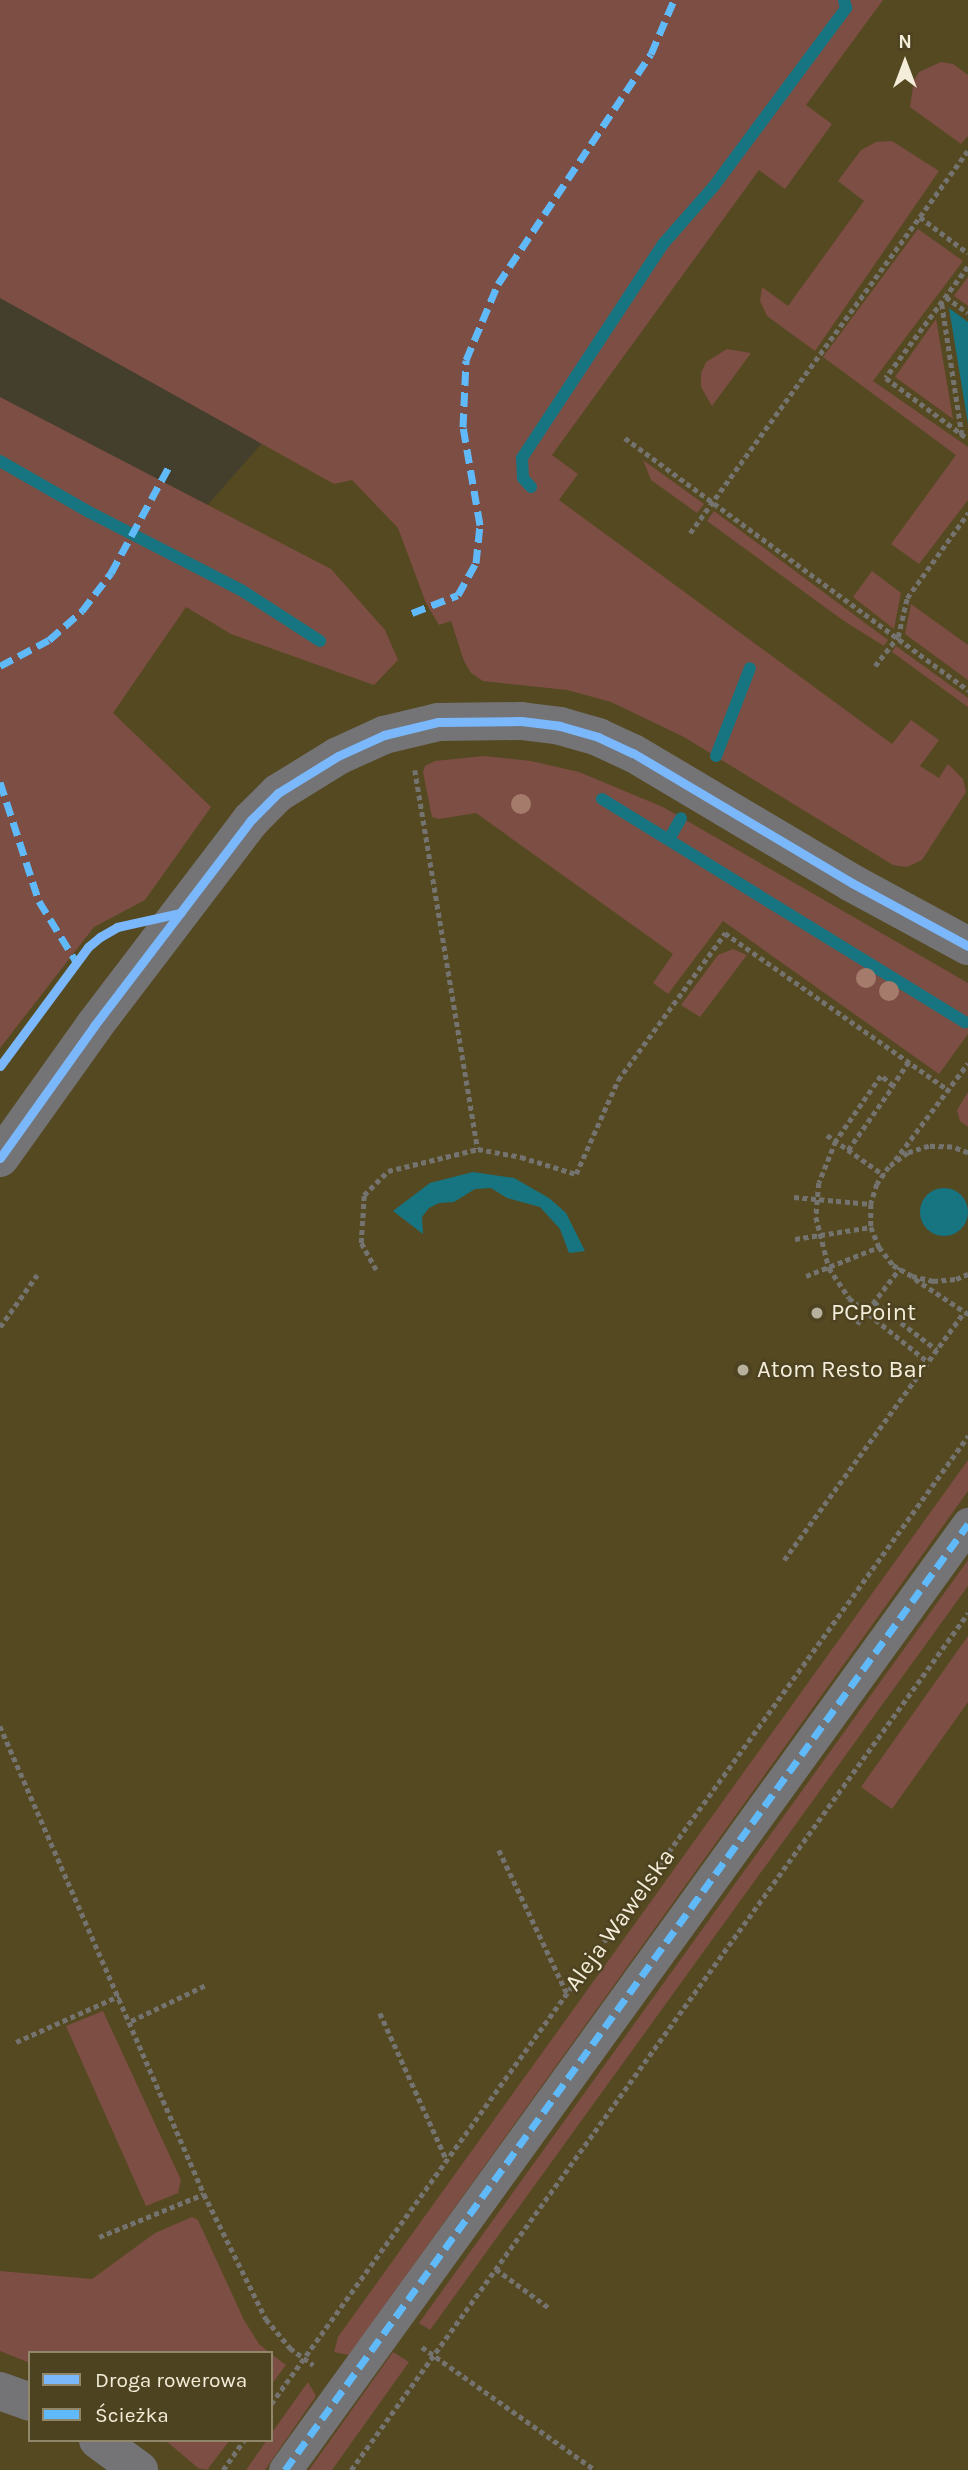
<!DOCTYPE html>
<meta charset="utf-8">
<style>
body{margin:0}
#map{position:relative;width:968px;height:2470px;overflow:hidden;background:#443e2c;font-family:Karla,sans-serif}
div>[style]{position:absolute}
.built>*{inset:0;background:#554922}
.green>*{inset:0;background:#7d4e43}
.water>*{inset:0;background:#177582}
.round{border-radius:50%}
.stream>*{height:12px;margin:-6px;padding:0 6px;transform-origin:6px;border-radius:6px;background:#177582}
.path>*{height:4.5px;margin-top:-2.25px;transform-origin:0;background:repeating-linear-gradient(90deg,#74736f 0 5px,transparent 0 8.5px)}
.pedestrian>*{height:33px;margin:-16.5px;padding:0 16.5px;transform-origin:16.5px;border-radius:16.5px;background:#747477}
.minor>*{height:38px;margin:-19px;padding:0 19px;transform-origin:19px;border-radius:19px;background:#747477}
.quiet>*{height:7px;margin-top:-3.5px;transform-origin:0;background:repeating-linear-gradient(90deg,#60bafa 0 14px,transparent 0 21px)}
.cycleway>*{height:9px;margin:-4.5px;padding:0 4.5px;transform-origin:4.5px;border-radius:4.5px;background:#7ab7fb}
.trees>*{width:20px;height:20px;margin:-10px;border-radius:50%;background:#a57c6c}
.dots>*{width:19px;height:19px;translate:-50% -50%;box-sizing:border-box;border:4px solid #4e4321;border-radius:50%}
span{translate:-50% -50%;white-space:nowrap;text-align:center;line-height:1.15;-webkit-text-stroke:5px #4e4321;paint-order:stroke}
.poi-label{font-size:24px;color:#f3edd9}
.left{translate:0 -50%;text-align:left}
.street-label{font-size:24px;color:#f3edd9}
.legend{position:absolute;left:28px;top:2351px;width:245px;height:91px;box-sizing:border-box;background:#4e4321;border:2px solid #90876b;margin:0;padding:9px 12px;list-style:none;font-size:21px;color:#f3edd9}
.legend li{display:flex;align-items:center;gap:14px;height:35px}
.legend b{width:35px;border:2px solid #90876b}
.north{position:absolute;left:870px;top:28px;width:70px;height:70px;-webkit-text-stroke:5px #4e4321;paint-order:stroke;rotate:0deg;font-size:19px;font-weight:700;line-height:28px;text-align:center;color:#f3edd9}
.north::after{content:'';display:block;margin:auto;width:24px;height:32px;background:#f3edd9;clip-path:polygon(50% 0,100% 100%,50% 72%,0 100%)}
</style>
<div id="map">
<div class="built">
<div style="clip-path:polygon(evenodd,654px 0,968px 0,968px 2470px,0 2470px,0 830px,203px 510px,654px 0,30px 2353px,271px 2353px,271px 2440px,30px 2440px,30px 2353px)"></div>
</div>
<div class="green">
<div style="clip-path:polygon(0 0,883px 0,806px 105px,832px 124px,785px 189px,759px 170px,552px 455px,578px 474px,559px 500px,892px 744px,911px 720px,939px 740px,920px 766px,939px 778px,948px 764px,963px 779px,966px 792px,922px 860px,907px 867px,893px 865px,684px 737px,611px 702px,567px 690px,483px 681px,471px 673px,464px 661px,451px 621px,439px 625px,426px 603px,398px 528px,352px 480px,334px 484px,0 298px)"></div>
<div style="clip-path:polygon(941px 62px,953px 64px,968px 75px,968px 136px,961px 144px,910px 107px,914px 80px,919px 72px)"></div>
<div style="clip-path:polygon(892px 141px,939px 171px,815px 351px,767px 316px,760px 301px,762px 287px,788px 306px,864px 201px,838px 181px,861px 150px,876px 142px)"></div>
<div style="clip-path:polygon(918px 229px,963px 261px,873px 381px,968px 447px,968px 500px,919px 564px,891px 544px,956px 455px,823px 357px)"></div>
<div style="clip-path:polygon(968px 277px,968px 306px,954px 296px)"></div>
<div style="clip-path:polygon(936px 319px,953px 419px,895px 377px)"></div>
<div style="clip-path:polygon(727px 349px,751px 353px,712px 406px,701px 387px,701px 373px,706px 362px)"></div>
<div style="clip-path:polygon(0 397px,331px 569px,385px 630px,398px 660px,374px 685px,231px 634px,186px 607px,113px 713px,211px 807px,145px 900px,94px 927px,0 1048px)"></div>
<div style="clip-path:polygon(643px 460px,704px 504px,697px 513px,651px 480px)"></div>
<div style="clip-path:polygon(714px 511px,888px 640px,884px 646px,844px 621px,707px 521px)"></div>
<div style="clip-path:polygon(872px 571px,901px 593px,894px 629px,853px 597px)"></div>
<div style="clip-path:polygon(911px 604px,968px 645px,968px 680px,905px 634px)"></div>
<div style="clip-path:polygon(896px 646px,968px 698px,968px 707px,892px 652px)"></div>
<div style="clip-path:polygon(484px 756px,531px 761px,579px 772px,663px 807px,968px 983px,968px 1034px,939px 1074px,723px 921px,668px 994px,653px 983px,673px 954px,476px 813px,439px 819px,432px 817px,423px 772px,425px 766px,435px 761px)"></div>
<div style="clip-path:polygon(733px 949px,747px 955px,700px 1017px,681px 1005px,718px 955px)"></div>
<div style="clip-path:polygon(968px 1092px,968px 1127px,960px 1121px,957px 1110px)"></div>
<div style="clip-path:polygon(968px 1460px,968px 1491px,349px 2355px,334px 2352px,338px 2337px)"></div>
<div style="clip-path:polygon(968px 1560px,968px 1586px,430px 2330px,419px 2323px)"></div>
<div style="clip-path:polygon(968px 1636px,968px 1702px,892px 1809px,861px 1787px)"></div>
<div style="clip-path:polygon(103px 2011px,181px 2180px,178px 2193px,146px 2206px,66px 2026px)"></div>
<div style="clip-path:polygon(192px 2217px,198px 2220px,244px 2320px,259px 2344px,270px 2353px,30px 2353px,30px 2363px,0 2351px,0 2271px,92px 2279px,155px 2233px)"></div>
<div style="clip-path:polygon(393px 2352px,409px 2362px,332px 2470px,309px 2470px)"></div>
<div style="clip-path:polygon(271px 2354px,286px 2365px,271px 2385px)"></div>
<div style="clip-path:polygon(308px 2382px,316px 2396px,265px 2470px,246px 2470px,267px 2440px,271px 2440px,271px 2434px)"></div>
<div style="clip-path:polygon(165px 2440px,230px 2440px,207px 2470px,198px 2468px)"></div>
</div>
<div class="water">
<div style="clip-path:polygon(949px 308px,968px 322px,968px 424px)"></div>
<div style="clip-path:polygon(473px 1172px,514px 1178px,549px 1198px,566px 1213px,585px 1251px,569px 1253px,560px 1229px,540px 1207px,507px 1198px,491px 1188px,475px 1189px,454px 1202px,439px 1203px,429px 1208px,422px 1217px,423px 1234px,393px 1211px,430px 1183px)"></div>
<div class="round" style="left:920px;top:1188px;width:48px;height:48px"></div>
</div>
<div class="stream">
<div style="left:0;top:461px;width:103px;rotate:29.8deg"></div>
<div style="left:89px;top:512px;width:171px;rotate:27.2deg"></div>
<div style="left:241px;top:590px;width:94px;rotate:32.8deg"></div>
<div style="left:531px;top:487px;width:12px;rotate:-132deg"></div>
<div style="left:523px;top:478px;width:20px;rotate:-93deg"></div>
<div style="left:522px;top:458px;width:258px;rotate:-56.6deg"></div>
<div style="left:664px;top:243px;width:76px;rotate:-48.7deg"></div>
<div style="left:714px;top:186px;width:222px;rotate:-53.4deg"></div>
<div style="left:846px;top:8px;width:8px;rotate:-104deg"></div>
<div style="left:716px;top:756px;width:94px;rotate:-68.9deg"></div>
<div style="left:602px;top:799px;width:426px;rotate:31.6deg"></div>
<div style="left:669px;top:839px;width:24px;rotate:-60deg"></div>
</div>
<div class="path">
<div style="left:920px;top:217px;width:60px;rotate:36.9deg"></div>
<div style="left:968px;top:267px;width:138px;rotate:126.5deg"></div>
<div style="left:886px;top:378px;width:102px;rotate:36.6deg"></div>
<div style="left:946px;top:297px;width:27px;rotate:36deg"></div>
<div style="left:942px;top:304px;width:132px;rotate:81.3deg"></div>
<div style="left:625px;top:438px;width:426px;rotate:36.3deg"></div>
<div style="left:690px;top:533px;width:472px;rotate:-54deg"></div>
<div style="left:875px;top:666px;width:37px;rotate:-52deg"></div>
<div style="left:898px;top:637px;width:40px;rotate:-77deg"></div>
<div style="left:907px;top:598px;width:105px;rotate:-54.3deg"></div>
<div style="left:415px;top:770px;width:384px;rotate:80.6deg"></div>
<div style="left:909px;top:1062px;width:29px;rotate:124deg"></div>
<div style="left:893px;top:1086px;width:16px;rotate:-140deg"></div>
<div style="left:881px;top:1076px;width:79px;rotate:124.7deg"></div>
<div style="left:836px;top:1141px;width:45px;rotate:112deg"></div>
<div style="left:819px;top:1183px;width:34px;rotate:95deg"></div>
<div style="left:816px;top:1217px;width:53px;rotate:75.7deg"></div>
<div style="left:829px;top:1268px;width:36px;rotate:56deg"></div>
<div style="left:849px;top:1298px;width:102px;rotate:39deg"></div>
<div style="left:827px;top:1135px;width:70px;rotate:35.1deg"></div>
<div style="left:848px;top:1150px;width:78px;rotate:-54.9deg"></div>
<div style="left:968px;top:1153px;width:17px;rotate:-159deg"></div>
<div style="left:952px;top:1147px;width:23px;rotate:-178deg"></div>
<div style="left:929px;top:1146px;width:22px;rotate:162deg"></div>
<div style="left:908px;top:1153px;width:24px;rotate:144deg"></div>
<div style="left:889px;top:1167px;width:21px;rotate:125deg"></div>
<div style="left:877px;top:1184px;width:21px;rotate:107deg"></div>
<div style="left:871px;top:1204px;width:23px;rotate:90deg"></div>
<div style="left:871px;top:1227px;width:22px;rotate:68deg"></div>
<div style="left:879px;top:1247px;width:23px;rotate:52deg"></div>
<div style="left:893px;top:1265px;width:22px;rotate:30deg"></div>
<div style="left:912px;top:1276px;width:22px;rotate:13deg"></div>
<div style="left:933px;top:1281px;width:23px;rotate:-5deg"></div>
<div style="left:956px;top:1279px;width:13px;rotate:-23deg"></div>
<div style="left:895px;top:1160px;width:121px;rotate:-53deg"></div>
<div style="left:794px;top:1197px;width:77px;rotate:5.2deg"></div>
<div style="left:795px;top:1239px;width:77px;rotate:-9deg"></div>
<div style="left:376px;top:1270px;width:31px;rotate:-119deg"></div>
<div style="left:361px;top:1243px;width:48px;rotate:-86.4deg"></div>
<div style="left:364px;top:1195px;width:34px;rotate:-45deg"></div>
<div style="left:388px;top:1171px;width:93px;rotate:-13.7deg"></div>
<div style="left:478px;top:1149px;width:44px;rotate:10.5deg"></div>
<div style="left:521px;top:1157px;width:58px;rotate:17.2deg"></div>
<div style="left:576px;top:1174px;width:103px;rotate:-65.9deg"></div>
<div style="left:618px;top:1080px;width:182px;rotate:-53.9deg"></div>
<div style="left:725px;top:933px;width:273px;rotate:35.1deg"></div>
<div style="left:806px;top:1276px;width:79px;rotate:-21.7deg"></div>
<div style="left:915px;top:1279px;width:64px;rotate:33.4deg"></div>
<div style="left:874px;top:1302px;width:79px;rotate:37.3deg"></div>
<div style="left:857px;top:1324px;width:71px;rotate:-52.5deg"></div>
<div style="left:0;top:1327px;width:64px;rotate:-54.6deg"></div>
<div style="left:784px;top:1560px;width:306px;rotate:-54deg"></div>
<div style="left:0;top:1726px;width:511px;rotate:66.45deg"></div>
<div style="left:204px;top:2194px;width:140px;rotate:63.6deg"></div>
<div style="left:266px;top:2319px;width:38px;rotate:50deg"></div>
<div style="left:290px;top:2348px;width:29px;rotate:36deg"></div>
<div style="left:499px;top:1850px;width:158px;rotate:64.6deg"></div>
<div style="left:380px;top:2013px;width:162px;rotate:65.6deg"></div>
<div style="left:131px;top:2021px;width:83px;rotate:-25.6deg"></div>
<div style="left:16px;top:2042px;width:113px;rotate:-24.1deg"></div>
<div style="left:99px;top:2237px;width:113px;rotate:-22.3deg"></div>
<div style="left:496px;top:2269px;width:66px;rotate:36.3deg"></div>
<div style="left:422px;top:2347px;width:212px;rotate:35.4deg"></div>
<div style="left:271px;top:2404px;width:1193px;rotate:-54.24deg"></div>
<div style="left:223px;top:2470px;width:37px;rotate:-55deg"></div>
<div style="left:351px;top:2470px;width:1056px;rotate:-54.25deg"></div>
</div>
<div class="pedestrian">
<div style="left:285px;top:2470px;width:1167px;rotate:-54.17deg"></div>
</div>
<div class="minor">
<div style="left:0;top:1158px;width:162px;rotate:-54.5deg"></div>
<div style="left:94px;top:1026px;width:259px;rotate:-52.7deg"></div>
<div style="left:251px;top:820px;width:38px;rotate:-45deg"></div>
<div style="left:278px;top:793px;width:70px;rotate:-31.7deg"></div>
<div style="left:338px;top:756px;width:51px;rotate:-24.5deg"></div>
<div style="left:384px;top:735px;width:56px;rotate:-13.5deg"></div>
<div style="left:438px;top:722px;width:83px;rotate:-0.7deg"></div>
<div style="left:521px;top:721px;width:39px;rotate:7deg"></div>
<div style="left:560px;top:726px;width:40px;rotate:16deg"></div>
<div style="left:598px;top:737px;width:38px;rotate:25deg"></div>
<div style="left:633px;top:753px;width:255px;rotate:30.7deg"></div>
<div style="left:852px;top:883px;width:132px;rotate:28.5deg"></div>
<div style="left:0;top:2391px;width:32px;rotate:20deg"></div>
<div style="left:98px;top:2440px;width:51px;rotate:36.2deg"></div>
</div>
<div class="quiet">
<div style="left:412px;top:613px;width:49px;rotate:-21.4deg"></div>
<div style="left:458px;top:595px;width:37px;rotate:-61deg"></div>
<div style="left:476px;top:563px;width:38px;rotate:-84deg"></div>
<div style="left:480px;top:525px;width:99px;rotate:-99.8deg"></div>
<div style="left:463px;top:427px;width:67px;rotate:-87.4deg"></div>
<div style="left:466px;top:360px;width:82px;rotate:-67.2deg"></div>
<div style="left:498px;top:284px;width:276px;rotate:-56.4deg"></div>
<div style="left:651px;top:54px;width:59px;rotate:-66.9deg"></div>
<div style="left:0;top:666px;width:55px;rotate:-28deg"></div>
<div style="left:49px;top:640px;width:44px;rotate:-41.3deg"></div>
<div style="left:82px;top:611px;width:48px;rotate:-52.7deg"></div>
<div style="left:111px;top:573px;width:123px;rotate:-61.4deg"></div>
<div style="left:0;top:782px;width:125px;rotate:71.9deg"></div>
<div style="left:39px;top:901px;width:73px;rotate:58.5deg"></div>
<div style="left:285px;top:2470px;width:1167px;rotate:-54.17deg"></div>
</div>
<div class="cycleway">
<div style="left:0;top:1066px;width:148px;rotate:-53.5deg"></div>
<div style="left:88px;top:947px;width:16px;rotate:-40deg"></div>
<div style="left:100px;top:937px;width:20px;rotate:-30deg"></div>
<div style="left:117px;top:927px;width:65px;rotate:-12.5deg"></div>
<div style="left:0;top:1158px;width:162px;rotate:-54.5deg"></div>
<div style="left:94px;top:1026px;width:259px;rotate:-52.7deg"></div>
<div style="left:251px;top:820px;width:38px;rotate:-45deg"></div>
<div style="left:278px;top:793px;width:70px;rotate:-31.7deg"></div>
<div style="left:338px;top:756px;width:51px;rotate:-24.5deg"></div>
<div style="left:384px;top:735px;width:56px;rotate:-13.5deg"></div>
<div style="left:438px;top:722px;width:83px;rotate:-0.7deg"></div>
<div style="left:521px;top:721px;width:39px;rotate:7deg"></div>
<div style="left:560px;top:726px;width:40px;rotate:16deg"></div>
<div style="left:598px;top:737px;width:38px;rotate:25deg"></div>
<div style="left:633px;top:753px;width:255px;rotate:30.7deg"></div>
<div style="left:852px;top:883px;width:132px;rotate:28.5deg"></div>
</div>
<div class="trees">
<div style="left:521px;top:804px"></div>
<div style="left:866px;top:978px"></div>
<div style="left:889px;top:991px"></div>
</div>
<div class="dots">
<div style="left:817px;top:1313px;background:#b6b09c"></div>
<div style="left:743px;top:1370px;background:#b6b09c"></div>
</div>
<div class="poi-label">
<span class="left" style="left:831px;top:1313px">PCPoint</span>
<span class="left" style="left:757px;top:1370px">Atom Resto Bar</span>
</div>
<div class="street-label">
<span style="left:620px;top:1920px;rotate:-54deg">Aleja Wawelska</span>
</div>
<ul class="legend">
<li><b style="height:9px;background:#7ab7fb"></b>Droga rowerowa</li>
<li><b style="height:9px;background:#60bafa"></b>Ścieżka</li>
</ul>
<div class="north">N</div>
</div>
